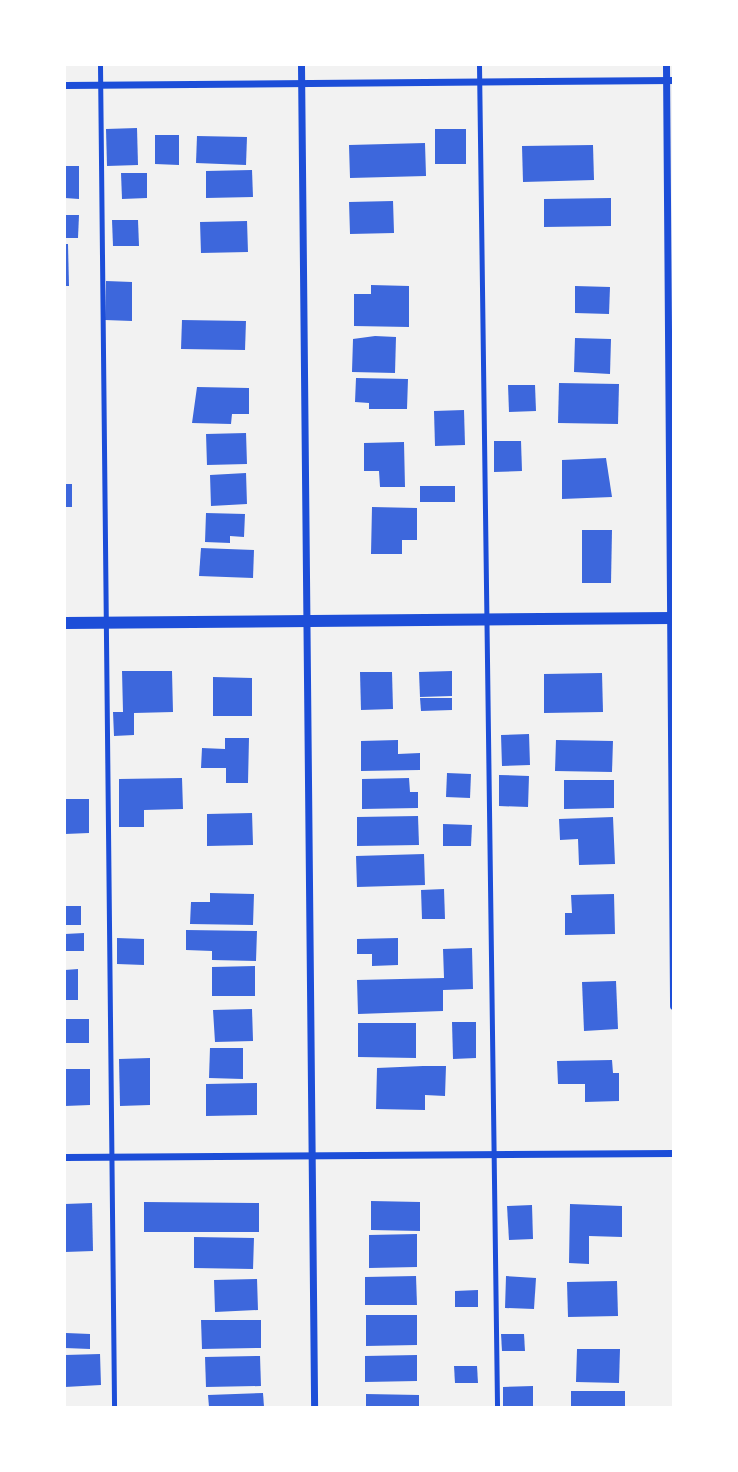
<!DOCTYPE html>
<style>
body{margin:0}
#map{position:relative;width:738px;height:1472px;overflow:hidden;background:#f2f2f2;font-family:Commissioner,sans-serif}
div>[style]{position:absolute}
.building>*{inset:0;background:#3d67dc}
.service>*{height:5px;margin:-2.5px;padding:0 2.5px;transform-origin:2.5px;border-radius:2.5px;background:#1d4ed8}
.minor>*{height:7px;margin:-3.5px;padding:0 3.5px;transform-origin:3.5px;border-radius:3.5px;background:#1d4ed8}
.tertiary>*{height:12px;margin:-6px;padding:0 6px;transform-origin:6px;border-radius:6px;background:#1d4ed8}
span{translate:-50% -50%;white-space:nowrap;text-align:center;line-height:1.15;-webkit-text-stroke:7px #fff;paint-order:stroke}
.frame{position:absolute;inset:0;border:66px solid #fff;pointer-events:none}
</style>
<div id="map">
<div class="building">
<div style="clip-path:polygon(137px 128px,138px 165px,107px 166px,106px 129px)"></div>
<div style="clip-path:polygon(435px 129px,466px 129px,466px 164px,435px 164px)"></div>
<div style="clip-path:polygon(155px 135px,179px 135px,179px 165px,155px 164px)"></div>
<div style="clip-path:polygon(197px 136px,247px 137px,246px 165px,196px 163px)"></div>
<div style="clip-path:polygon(425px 143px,426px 176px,350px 178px,349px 145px)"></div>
<div style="clip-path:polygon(593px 145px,594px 180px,523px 182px,522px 146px)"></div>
<div style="clip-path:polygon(65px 166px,79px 166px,79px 199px,65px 198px)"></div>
<div style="clip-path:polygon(252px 170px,253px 197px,206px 198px,206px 171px)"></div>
<div style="clip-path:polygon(121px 173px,147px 173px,147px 198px,122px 199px)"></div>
<div style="clip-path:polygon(611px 198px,611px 226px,544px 227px,544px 199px)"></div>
<div style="clip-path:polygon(393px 201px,394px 233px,350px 234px,349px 202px)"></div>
<div style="clip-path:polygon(65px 215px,79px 215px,78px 238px,65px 238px)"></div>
<div style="clip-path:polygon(112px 220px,138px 220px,139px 246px,113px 246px)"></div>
<div style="clip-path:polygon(247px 221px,248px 252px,201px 253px,200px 222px)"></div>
<div style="clip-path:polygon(65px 244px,68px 244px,69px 286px,65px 286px)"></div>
<div style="clip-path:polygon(106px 281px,132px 282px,132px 321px,105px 320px)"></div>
<div style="clip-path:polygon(371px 285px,409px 286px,409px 327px,354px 326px,354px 294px,371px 294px)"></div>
<div style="clip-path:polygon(575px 286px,610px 287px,609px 314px,575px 313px)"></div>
<div style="clip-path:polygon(182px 320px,246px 321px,245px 350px,181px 349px)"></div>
<div style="clip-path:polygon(375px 336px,396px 337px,395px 373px,352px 372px,353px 339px)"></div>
<div style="clip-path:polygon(575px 338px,611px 339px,610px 374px,574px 372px)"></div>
<div style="clip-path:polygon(356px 378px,408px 379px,407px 409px,369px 409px,369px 403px,355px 402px)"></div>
<div style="clip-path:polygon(559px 383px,619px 384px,618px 424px,558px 423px)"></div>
<div style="clip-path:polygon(508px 385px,535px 385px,536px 411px,509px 412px)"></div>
<div style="clip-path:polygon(197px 387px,249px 388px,249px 414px,232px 414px,231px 424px,192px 423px)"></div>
<div style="clip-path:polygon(464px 410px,465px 445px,435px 446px,434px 411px)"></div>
<div style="clip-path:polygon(246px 433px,247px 464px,207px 465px,206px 434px)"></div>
<div style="clip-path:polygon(494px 441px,521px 441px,522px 471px,494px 472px)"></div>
<div style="clip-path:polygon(404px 442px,405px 487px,380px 487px,379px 471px,364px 471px,364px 443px)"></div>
<div style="clip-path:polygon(606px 458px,612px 497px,562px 499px,562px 460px)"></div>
<div style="clip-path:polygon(246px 473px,247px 504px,211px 506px,210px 475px)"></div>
<div style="clip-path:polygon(65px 484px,72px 484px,72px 507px,65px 507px)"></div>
<div style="clip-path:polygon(420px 486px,455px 486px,455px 502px,420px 502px)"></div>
<div style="clip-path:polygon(372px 507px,417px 508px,417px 540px,402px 540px,402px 554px,371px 554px)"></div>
<div style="clip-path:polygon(206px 513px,245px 514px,244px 537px,230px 536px,230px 543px,205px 542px)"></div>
<div style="clip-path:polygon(582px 530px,612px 530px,611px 583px,582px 583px)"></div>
<div style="clip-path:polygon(201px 548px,254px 550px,253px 578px,199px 576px)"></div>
<div style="clip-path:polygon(122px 671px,172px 671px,173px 712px,134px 713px,134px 735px,114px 736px,113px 712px,123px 712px)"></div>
<div style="clip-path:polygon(452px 671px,452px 696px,420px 697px,419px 672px)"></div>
<div style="clip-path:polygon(360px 672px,392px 672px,393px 709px,361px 710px)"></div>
<div style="clip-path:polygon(602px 673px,603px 712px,544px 713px,544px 674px)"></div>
<div style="clip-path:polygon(213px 677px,252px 678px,252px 716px,213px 716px)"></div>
<div style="clip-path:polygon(420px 698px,452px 698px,452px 710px,421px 711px)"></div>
<div style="clip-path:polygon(529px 734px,530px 765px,502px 766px,501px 735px)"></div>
<div style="clip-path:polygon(225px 738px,249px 738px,248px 783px,226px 783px,226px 768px,201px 768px,202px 748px,225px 749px)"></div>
<div style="clip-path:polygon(398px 740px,398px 754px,420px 753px,420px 770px,361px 771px,361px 741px)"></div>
<div style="clip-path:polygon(556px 740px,613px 741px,612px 772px,555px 771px)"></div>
<div style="clip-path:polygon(447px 773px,471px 774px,470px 798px,446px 797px)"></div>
<div style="clip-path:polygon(499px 775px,529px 776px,528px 807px,499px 806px)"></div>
<div style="clip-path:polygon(182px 778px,183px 809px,144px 810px,144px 827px,119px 827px,119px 779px)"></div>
<div style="clip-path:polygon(409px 778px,410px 792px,418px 792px,418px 808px,362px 809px,362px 779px)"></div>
<div style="clip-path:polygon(564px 780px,614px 780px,614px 808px,564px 809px)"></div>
<div style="clip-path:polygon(65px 799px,89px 799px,89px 833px,65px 834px)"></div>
<div style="clip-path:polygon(252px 813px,253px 845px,207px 846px,207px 814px)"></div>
<div style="clip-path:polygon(418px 816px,419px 845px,357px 846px,357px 817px)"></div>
<div style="clip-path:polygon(613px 817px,615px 864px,579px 865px,578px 839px,560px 840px,559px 819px)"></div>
<div style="clip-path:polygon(443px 824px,472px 825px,471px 846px,443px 846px)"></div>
<div style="clip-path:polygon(424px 854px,425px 885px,357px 887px,356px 856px)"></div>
<div style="clip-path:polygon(444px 889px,445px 919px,422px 919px,421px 890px)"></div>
<div style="clip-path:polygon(210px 893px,254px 894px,253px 925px,190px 924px,191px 902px,210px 902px)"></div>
<div style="clip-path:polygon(614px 894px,615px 934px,565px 935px,565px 913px,572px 913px,571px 895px)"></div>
<div style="clip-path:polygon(65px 906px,81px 906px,81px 925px,65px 925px)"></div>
<div style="clip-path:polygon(186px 930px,257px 931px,256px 961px,212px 960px,212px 951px,186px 950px)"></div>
<div style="clip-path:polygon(84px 933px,84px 951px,65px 951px,65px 934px)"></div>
<div style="clip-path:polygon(117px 938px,144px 939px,144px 965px,117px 964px)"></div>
<div style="clip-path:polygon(398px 938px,398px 965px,372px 966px,372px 954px,357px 954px,357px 939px)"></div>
<div style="clip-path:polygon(472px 948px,473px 989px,443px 990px,443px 1011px,358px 1014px,357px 980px,444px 978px,443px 949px)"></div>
<div style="clip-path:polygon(255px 966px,255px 996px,212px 996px,212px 967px)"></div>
<div style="clip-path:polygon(78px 969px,78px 1000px,65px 1000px,65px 970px)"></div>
<div style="clip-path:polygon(616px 981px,618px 1029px,584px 1031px,582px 982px)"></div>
<div style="clip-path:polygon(252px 1009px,253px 1041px,215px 1042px,213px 1010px)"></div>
<div style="clip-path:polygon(65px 1019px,89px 1019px,89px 1043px,65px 1043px)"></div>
<div style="clip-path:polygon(452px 1022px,476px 1022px,476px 1058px,453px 1059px)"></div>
<div style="clip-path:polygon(358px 1023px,416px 1023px,416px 1058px,358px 1057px)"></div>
<div style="clip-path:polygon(210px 1048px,243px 1048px,243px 1079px,209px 1078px)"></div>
<div style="clip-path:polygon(150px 1058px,150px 1105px,120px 1106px,119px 1059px)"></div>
<div style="clip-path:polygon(612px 1060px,613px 1073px,619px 1073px,619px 1101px,585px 1102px,585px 1084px,558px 1084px,557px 1061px)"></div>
<div style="clip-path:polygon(423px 1066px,446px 1066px,445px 1096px,425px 1095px,425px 1110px,376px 1109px,377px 1068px)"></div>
<div style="clip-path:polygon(65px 1069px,90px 1069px,90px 1105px,65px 1106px)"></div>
<div style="clip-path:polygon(257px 1083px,257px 1115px,206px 1116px,206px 1084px)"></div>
<div style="clip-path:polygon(371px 1201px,420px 1202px,420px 1231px,371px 1230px)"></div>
<div style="clip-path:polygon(144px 1202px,259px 1203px,259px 1232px,144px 1232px)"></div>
<div style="clip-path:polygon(92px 1203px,93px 1251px,65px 1252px,65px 1204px)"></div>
<div style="clip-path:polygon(570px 1204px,622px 1206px,622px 1237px,589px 1236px,589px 1264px,569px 1263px)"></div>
<div style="clip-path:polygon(532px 1205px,533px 1239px,509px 1240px,507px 1206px)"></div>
<div style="clip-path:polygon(417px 1234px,417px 1267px,369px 1268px,369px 1235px)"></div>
<div style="clip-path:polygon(194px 1237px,254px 1238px,253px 1269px,194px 1268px)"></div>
<div style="clip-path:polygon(416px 1276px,417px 1305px,365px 1305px,365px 1277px)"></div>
<div style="clip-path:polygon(506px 1276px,536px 1278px,534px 1309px,505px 1308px)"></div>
<div style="clip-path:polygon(257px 1279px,258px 1310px,215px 1312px,214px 1280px)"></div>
<div style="clip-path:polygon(617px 1281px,618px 1316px,568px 1317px,567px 1282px)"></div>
<div style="clip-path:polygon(478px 1290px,478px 1307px,455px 1307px,455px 1291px)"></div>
<div style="clip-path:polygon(366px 1315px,417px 1315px,417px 1345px,366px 1346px)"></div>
<div style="clip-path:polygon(201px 1320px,261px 1320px,261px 1348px,202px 1349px)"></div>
<div style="clip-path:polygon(66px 1333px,90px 1334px,90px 1349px,65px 1348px)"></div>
<div style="clip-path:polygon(501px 1334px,524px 1334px,525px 1351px,502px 1351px)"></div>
<div style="clip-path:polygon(577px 1349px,620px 1349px,619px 1383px,576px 1382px)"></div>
<div style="clip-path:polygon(100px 1354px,101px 1385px,65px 1387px,65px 1355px)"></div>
<div style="clip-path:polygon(417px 1355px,417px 1381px,365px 1382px,365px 1356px)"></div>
<div style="clip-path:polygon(260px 1356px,261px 1386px,206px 1387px,205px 1357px)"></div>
<div style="clip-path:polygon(454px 1366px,477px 1366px,478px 1383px,455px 1383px)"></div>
<div style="clip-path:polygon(533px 1386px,533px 1407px,503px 1407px,503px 1387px)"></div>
<div style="clip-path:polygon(571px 1391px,625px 1391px,625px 1407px,571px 1407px)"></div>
<div style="clip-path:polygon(263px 1393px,264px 1407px,209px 1407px,208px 1395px)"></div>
<div style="clip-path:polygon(366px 1394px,419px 1395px,419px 1407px,366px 1407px)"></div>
</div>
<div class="service">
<div style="left:100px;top:65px;width:1342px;rotate:89.4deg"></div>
<div style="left:479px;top:65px;width:1342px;rotate:89.23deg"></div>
</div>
<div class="minor">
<div style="left:301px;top:65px;width:1342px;rotate:89.44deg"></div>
<div style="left:666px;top:65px;width:941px;rotate:89.57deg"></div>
<div style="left:65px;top:85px;width:608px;rotate:-0.47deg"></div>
<div style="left:65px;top:1157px;width:608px;rotate:-0.38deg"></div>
</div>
<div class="tertiary">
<div style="left:65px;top:623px;width:608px;rotate:-0.47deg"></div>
</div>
<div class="frame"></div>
</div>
